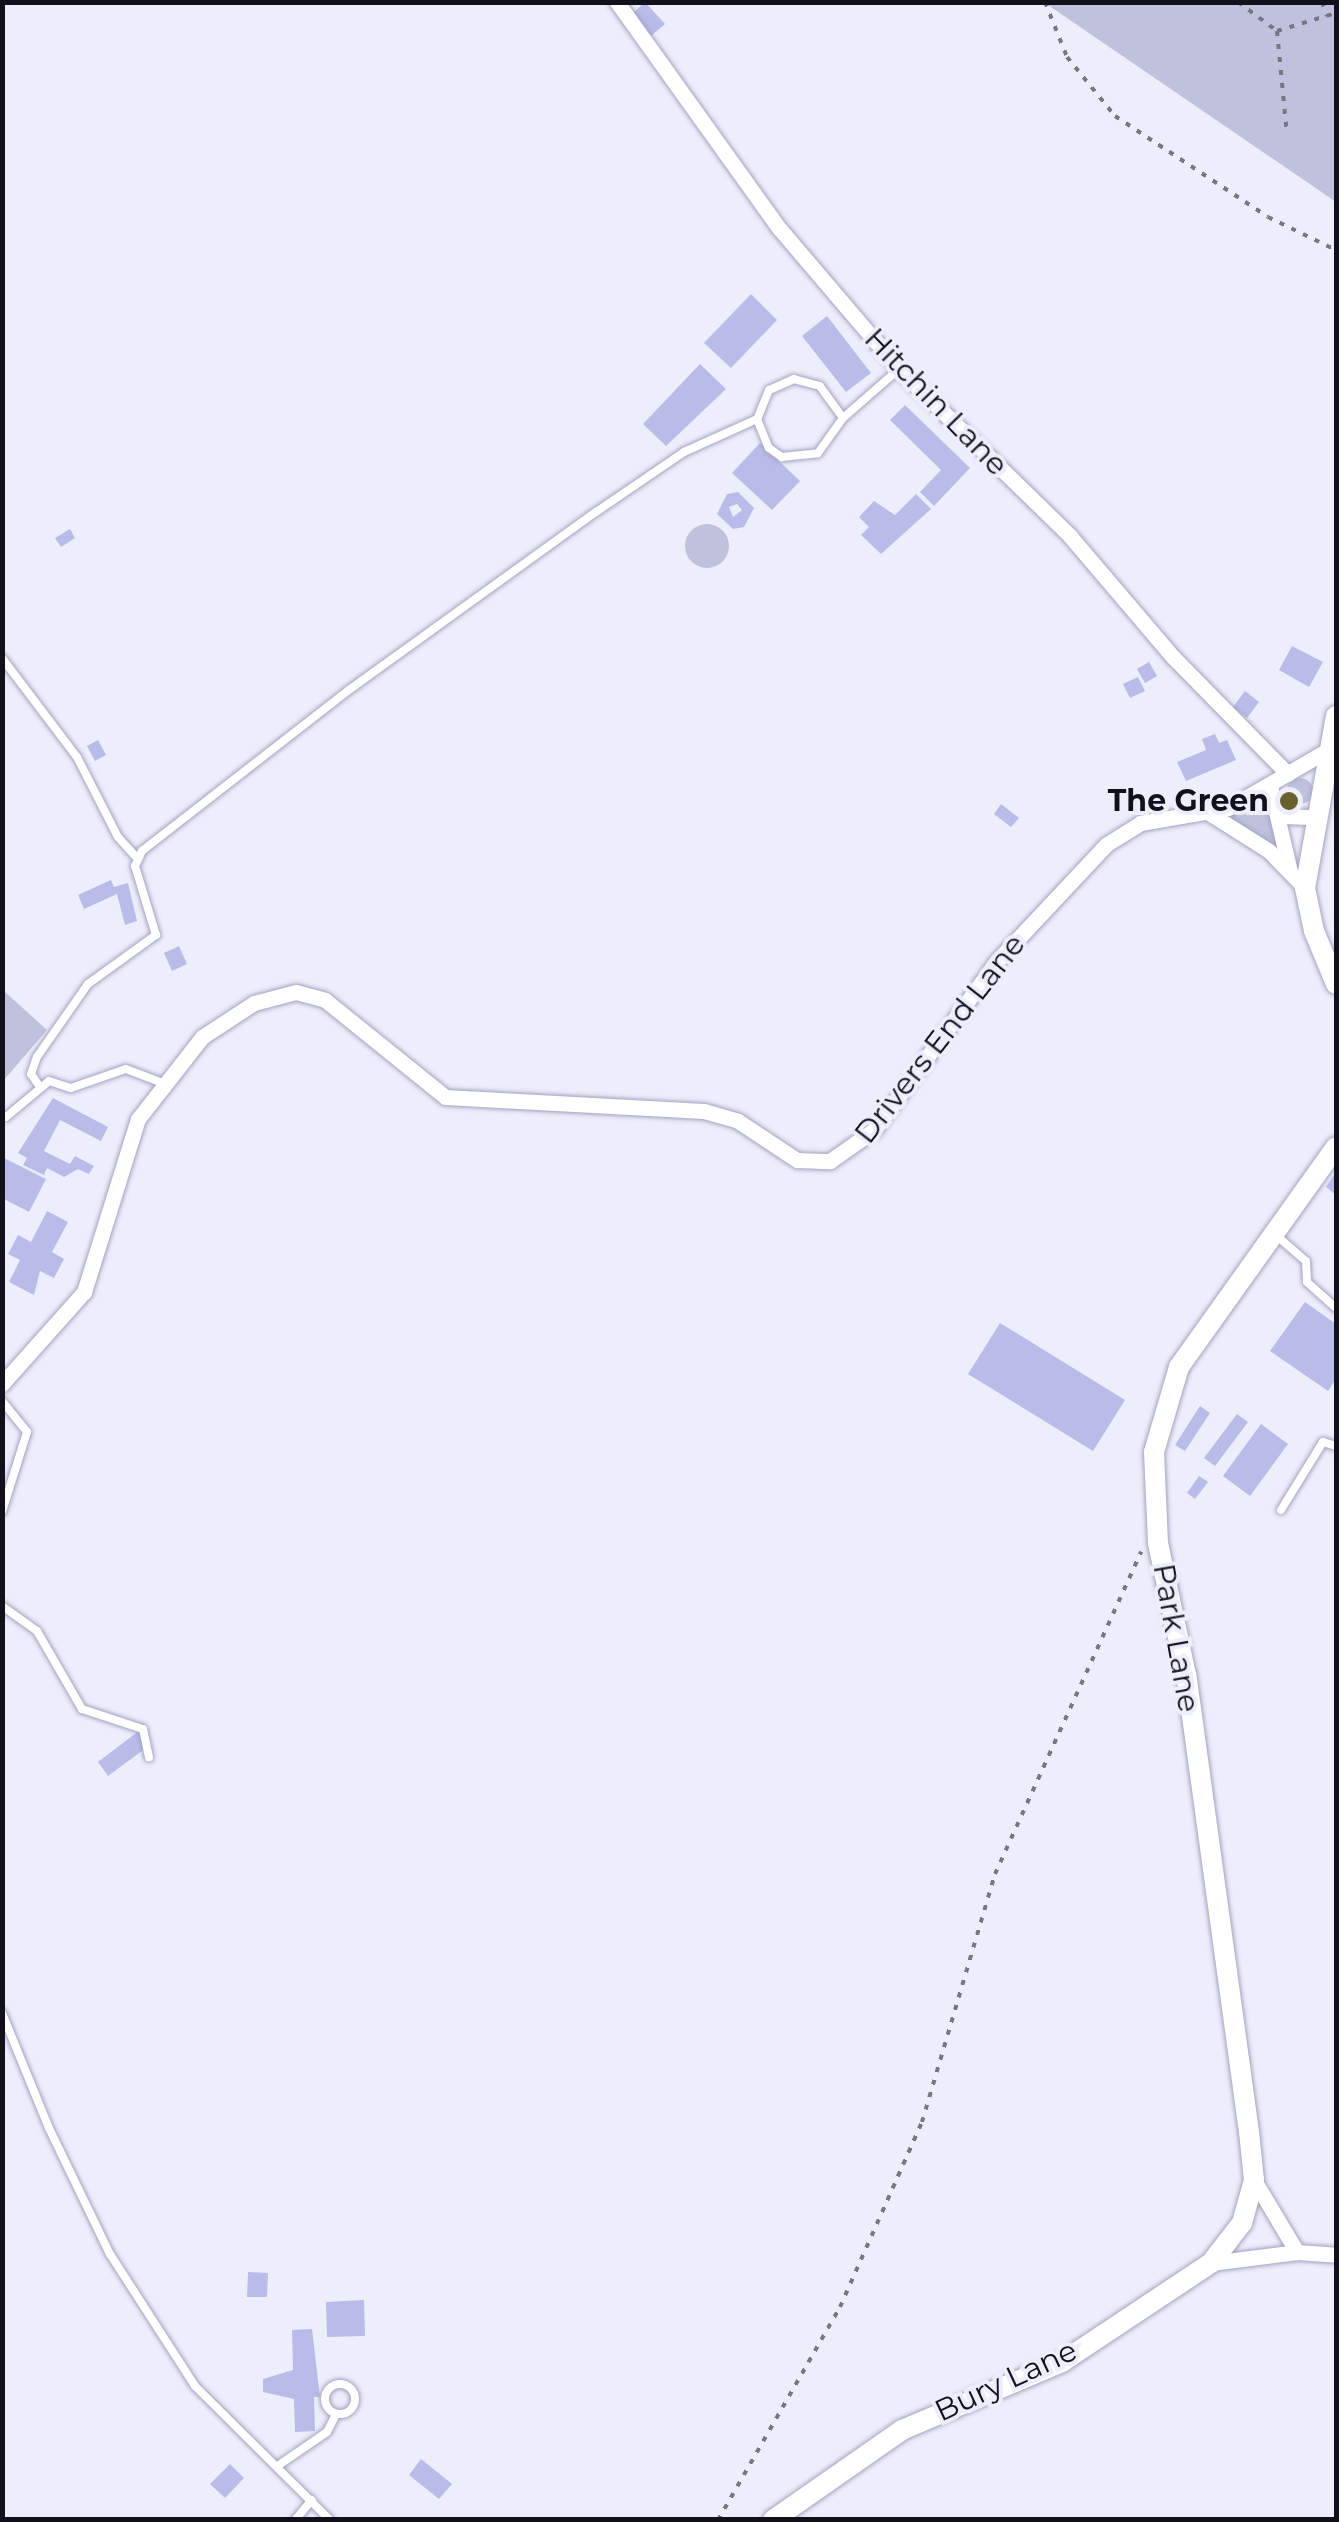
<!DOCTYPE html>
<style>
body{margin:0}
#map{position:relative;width:1339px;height:2522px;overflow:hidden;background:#edeefb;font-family:Montserrat,sans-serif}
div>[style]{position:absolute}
.green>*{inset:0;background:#c0c1dd}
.round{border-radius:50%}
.building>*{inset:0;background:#b9bbe9}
.path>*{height:4px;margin-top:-2px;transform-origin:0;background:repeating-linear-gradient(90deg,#767783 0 5px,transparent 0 13px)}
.roads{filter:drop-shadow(0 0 2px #a2a3c1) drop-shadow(0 0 2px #a2a3c1)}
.service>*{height:8px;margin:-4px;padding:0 4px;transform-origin:4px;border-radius:4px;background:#fff}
.service>.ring{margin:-4px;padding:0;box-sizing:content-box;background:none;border:8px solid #fff;border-radius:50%}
.minor>*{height:15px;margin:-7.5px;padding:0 7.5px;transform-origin:7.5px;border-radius:7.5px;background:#fff}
.tertiary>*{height:20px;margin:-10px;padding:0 10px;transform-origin:10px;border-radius:10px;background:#fff}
.dots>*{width:28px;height:28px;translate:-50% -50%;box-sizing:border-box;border:5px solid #edeefb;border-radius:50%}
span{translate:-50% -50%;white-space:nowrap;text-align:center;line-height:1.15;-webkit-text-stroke:8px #edeefb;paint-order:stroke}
.street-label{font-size:30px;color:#11111c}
.poi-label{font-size:30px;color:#11111c;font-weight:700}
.right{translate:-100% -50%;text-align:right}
.frame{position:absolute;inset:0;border:5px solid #11111c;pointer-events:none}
</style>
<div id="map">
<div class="green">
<div style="clip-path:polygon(1045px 3px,1336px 3px,1336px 202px)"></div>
<div class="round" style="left:685px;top:524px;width:44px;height:44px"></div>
<div class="round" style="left:1287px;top:778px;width:26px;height:26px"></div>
<div style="clip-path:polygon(1260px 801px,1270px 803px,1277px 850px,1232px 820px,1232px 814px)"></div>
<div style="clip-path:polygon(3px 990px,47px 1030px,3px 1081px)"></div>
</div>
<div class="building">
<div style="clip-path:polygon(645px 2px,665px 24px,651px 36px,632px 14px)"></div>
<div style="clip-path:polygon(751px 294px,777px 320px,731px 368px,704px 343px)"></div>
<div style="clip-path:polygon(827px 316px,871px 373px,846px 392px,802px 336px)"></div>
<div style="clip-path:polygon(700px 364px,726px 389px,666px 446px,643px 424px)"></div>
<div style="clip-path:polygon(905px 405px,970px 468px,934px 506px,920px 492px,941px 470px,890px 420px)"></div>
<div style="clip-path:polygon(760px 443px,800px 481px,772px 510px,732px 473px)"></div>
<div style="clip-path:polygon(evenodd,738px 492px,754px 508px,744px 527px,733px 529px,717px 514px,727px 494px,738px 492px,737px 504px,742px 510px,733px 517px,729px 507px,737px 504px)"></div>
<div style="clip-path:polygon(916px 494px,931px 509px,881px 554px,861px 535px,869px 527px,859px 517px,874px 501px,895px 515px)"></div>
<div style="clip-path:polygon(70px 529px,75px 538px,61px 547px,55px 538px)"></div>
<div style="clip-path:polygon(1292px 646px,1323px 662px,1309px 687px,1279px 670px)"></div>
<div style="clip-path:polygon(1149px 662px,1157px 676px,1145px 683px,1137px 669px)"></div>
<div style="clip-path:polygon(1138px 677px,1145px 691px,1130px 698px,1123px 684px)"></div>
<div style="clip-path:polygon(1245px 691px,1259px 702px,1247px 718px,1233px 707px)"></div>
<div style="clip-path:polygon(1215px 734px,1219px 743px,1227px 740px,1236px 760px,1186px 781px,1177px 762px,1206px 750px,1202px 739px)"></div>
<div style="clip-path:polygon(98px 740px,106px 755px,95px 761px,87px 746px)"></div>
<div style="clip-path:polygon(1001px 804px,1019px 818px,1011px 827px,994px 814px)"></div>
<div style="clip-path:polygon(111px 880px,114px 887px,128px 883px,137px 921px,125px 925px,117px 894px,84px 909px,78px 895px)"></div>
<div style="clip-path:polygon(179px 946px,187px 964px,172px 971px,164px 953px)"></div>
<div style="clip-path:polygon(53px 1098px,108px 1127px,101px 1141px,60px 1120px,44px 1151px,70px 1164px,75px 1156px,94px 1166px,89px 1174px,78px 1169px,64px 1177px,47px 1168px,44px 1175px,23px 1165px,27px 1158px,18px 1153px)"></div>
<div style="clip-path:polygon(2px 1157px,46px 1179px,29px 1212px,2px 1198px)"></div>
<div style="clip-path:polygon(1336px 1172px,1336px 1195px,1326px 1187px)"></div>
<div style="clip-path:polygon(47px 1211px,68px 1222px,52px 1252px,64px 1259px,54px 1278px,40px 1271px,34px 1295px,9px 1282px,20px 1260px,8px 1254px,18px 1235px,31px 1242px)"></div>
<div style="clip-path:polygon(1305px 1302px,1336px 1324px,1336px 1379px,1328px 1391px,1270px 1351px)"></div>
<div style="clip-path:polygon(1000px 1323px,1125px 1400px,1093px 1451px,968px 1374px)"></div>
<div style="clip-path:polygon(1200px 1406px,1210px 1413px,1185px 1451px,1175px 1445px)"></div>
<div style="clip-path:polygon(1237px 1414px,1248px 1422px,1215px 1466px,1204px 1458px)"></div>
<div style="clip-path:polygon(1261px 1424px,1288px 1444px,1250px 1496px,1223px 1476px)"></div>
<div style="clip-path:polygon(1199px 1476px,1208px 1482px,1195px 1499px,1187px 1493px)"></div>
<div style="clip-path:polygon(140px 1730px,150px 1745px,108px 1776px,98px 1762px)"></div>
<div style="clip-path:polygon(248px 2272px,268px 2273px,267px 2297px,247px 2297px)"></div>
<div style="clip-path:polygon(364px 2300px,365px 2336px,327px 2337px,326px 2302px)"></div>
<div style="clip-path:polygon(312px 2329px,320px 2397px,314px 2397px,315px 2431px,295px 2432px,294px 2399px,263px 2392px,263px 2379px,293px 2370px,292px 2330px)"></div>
<div style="clip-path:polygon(421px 2459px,452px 2484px,439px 2499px,409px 2475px)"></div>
<div style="clip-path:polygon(230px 2464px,244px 2478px,225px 2498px,210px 2484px)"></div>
</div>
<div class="path">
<div style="left:1045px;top:2px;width:59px;rotate:68.2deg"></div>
<div style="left:1067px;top:57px;width:76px;rotate:50.9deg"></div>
<div style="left:1115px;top:116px;width:183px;rotate:33.4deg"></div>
<div style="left:1268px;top:217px;width:76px;rotate:25.9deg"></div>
<div style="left:1238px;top:2px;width:49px;rotate:36.6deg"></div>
<div style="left:1277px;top:31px;width:62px;rotate:-17deg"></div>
<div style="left:1322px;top:2px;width:15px;rotate:70deg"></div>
<div style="left:1277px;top:31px;width:103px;rotate:84.5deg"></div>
<div style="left:718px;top:2520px;width:245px;rotate:-60.2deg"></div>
<div style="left:840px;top:2307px;width:202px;rotate:-66.1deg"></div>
<div style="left:922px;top:2122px;width:259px;rotate:-73.6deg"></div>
<div style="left:995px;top:1874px;width:354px;rotate:-65.6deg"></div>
</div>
<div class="roads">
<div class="service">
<div style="left:843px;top:418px;width:39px;rotate:-126deg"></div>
<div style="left:820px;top:386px;width:27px;rotate:-165deg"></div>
<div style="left:794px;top:379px;width:27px;rotate:156deg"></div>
<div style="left:769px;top:390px;width:31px;rotate:112deg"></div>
<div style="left:757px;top:419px;width:31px;rotate:68deg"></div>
<div style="left:769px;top:448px;width:16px;rotate:35deg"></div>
<div style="left:782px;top:457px;width:36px;rotate:-6deg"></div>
<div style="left:818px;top:453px;width:43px;rotate:-54.5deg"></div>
<div style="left:843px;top:418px;width:74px;rotate:-41.2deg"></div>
<div style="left:2px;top:658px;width:124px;rotate:52.9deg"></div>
<div style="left:77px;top:757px;width:90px;rotate:62.9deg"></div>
<div style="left:118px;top:837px;width:30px;rotate:48deg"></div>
<div style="left:38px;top:1084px;width:12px;rotate:-125deg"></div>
<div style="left:31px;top:1074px;width:18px;rotate:-71deg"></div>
<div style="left:37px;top:1057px;width:89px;rotate:-55.1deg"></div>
<div style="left:88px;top:984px;width:84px;rotate:-35.8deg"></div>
<div style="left:156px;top:935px;width:72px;rotate:-106.9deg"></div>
<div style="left:135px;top:866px;width:17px;rotate:-65deg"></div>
<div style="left:142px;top:851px;width:262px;rotate:-37.9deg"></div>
<div style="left:349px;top:690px;width:304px;rotate:-35.8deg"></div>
<div style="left:596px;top:512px;width:107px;rotate:-34.3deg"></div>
<div style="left:684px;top:452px;width:80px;rotate:-24.3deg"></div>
<div style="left:6px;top:1117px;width:56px;rotate:-39.9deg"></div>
<div style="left:49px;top:1081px;width:23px;rotate:18deg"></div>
<div style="left:71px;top:1088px;width:58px;rotate:-19.1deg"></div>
<div style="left:126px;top:1069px;width:40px;rotate:21deg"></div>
<div style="left:1277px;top:1236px;width:38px;rotate:41deg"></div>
<div style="left:1306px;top:1261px;width:21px;rotate:87deg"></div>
<div style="left:1307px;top:1282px;width:39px;rotate:42deg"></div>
<div style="left:2px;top:1401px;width:40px;rotate:51deg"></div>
<div style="left:27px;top:1432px;width:84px;rotate:107.4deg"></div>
<div style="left:1281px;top:1510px;width:80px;rotate:-58.3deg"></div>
<div style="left:1323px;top:1442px;width:14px;rotate:17deg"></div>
<div style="left:2px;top:1606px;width:43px;rotate:35.5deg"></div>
<div style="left:37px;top:1631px;width:90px;rotate:60deg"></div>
<div style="left:82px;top:1709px;width:64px;rotate:18.2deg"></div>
<div style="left:143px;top:1729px;width:29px;rotate:78deg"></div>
<div style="left:2px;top:2013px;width:124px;rotate:67.8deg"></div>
<div style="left:49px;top:2128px;width:140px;rotate:64.2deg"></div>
<div style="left:110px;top:2254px;width:157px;rotate:57.2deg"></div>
<div style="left:195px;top:2386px;width:190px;rotate:44.8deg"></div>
<div class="ring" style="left:325px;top:2384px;width:22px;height:22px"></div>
<div style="left:279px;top:2465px;width:58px;rotate:-34.5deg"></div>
<div style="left:327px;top:2432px;width:20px;rotate:-63deg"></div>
<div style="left:295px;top:2520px;width:26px;rotate:-50deg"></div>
</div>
<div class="minor">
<div style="left:617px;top:2px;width:278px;rotate:54.4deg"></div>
<div style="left:779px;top:228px;width:185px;rotate:49.6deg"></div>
<div style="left:899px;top:369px;width:239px;rotate:44.3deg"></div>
<div style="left:1070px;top:536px;width:159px;rotate:49.6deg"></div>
<div style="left:1173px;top:657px;width:164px;rotate:45.5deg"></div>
<div style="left:1270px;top:786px;width:87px;rotate:76.8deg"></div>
<div style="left:1209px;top:813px;width:71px;rotate:32.3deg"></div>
<div style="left:1269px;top:851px;width:52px;rotate:45.8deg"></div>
<div style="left:1282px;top:816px;width:34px;rotate:2deg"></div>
<div style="left:2px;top:1384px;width:123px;rotate:-48.3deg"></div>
<div style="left:84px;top:1292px;width:181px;rotate:-72.7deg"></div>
<div style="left:138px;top:1119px;width:104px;rotate:-52deg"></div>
<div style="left:202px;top:1037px;width:62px;rotate:-33.2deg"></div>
<div style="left:254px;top:1003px;width:43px;rotate:-14.7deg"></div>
<div style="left:296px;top:992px;width:30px;rotate:15deg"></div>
<div style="left:325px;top:1000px;width:154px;rotate:38.9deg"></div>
<div style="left:445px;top:1097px;width:259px;rotate:3.1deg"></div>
<div style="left:704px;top:1111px;width:35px;rotate:16deg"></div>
<div style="left:738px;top:1121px;width:71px;rotate:33.5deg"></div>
<div style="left:797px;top:1160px;width:33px;rotate:2deg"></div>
<div style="left:830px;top:1161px;width:54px;rotate:-35.2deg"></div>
<div style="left:874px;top:1130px;width:208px;rotate:-54deg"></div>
<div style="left:996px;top:962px;width:162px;rotate:-46.8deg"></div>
<div style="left:1107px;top:844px;width:39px;rotate:-32deg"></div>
<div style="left:1140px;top:823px;width:89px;rotate:-9.7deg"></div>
<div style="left:1228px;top:808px;width:113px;rotate:-30.2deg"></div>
<div style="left:1254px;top:2180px;width:84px;rotate:59.2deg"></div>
<div style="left:1211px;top:2263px;width:87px;rotate:-7.3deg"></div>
<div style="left:1297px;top:2252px;width:39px;rotate:4deg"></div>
</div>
<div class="tertiary">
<div style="left:1336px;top:716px;width:175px;rotate:100.2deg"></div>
<div style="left:1305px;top:888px;width:44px;rotate:78.2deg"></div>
<div style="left:1314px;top:931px;width:57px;rotate:67.5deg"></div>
<div style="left:773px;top:2520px;width:157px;rotate:-34.9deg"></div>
<div style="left:902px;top:2430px;width:174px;rotate:-23deg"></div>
<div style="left:1062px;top:2362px;width:179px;rotate:-33.6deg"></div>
<div style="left:1211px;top:2263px;width:51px;rotate:-52.2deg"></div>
<div style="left:1242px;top:2223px;width:45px;rotate:-74.4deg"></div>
<div style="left:1254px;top:2180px;width:48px;rotate:-95.9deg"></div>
<div style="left:1249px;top:2132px;width:461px;rotate:-97.8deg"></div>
<div style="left:1186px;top:1675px;width:135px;rotate:-102deg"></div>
<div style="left:1158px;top:1543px;width:91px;rotate:-92.5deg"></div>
<div style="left:1154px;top:1452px;width:89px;rotate:-73.6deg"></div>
<div style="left:1179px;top:1367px;width:270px;rotate:-54.5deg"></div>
</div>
</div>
<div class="dots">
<div style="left:1289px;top:801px;background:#65602c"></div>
</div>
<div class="street-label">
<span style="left:936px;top:402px;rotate:46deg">Hitchin Lane</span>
<span style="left:940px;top:1039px;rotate:-52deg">Drivers End Lane</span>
<span style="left:1176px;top:1638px;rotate:80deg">Park Lane</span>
<span style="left:1006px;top:2381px;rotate:-25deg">Bury Lane</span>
</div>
<div class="poi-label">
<span class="right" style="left:1269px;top:801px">The Green</span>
</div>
<div class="frame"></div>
</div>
